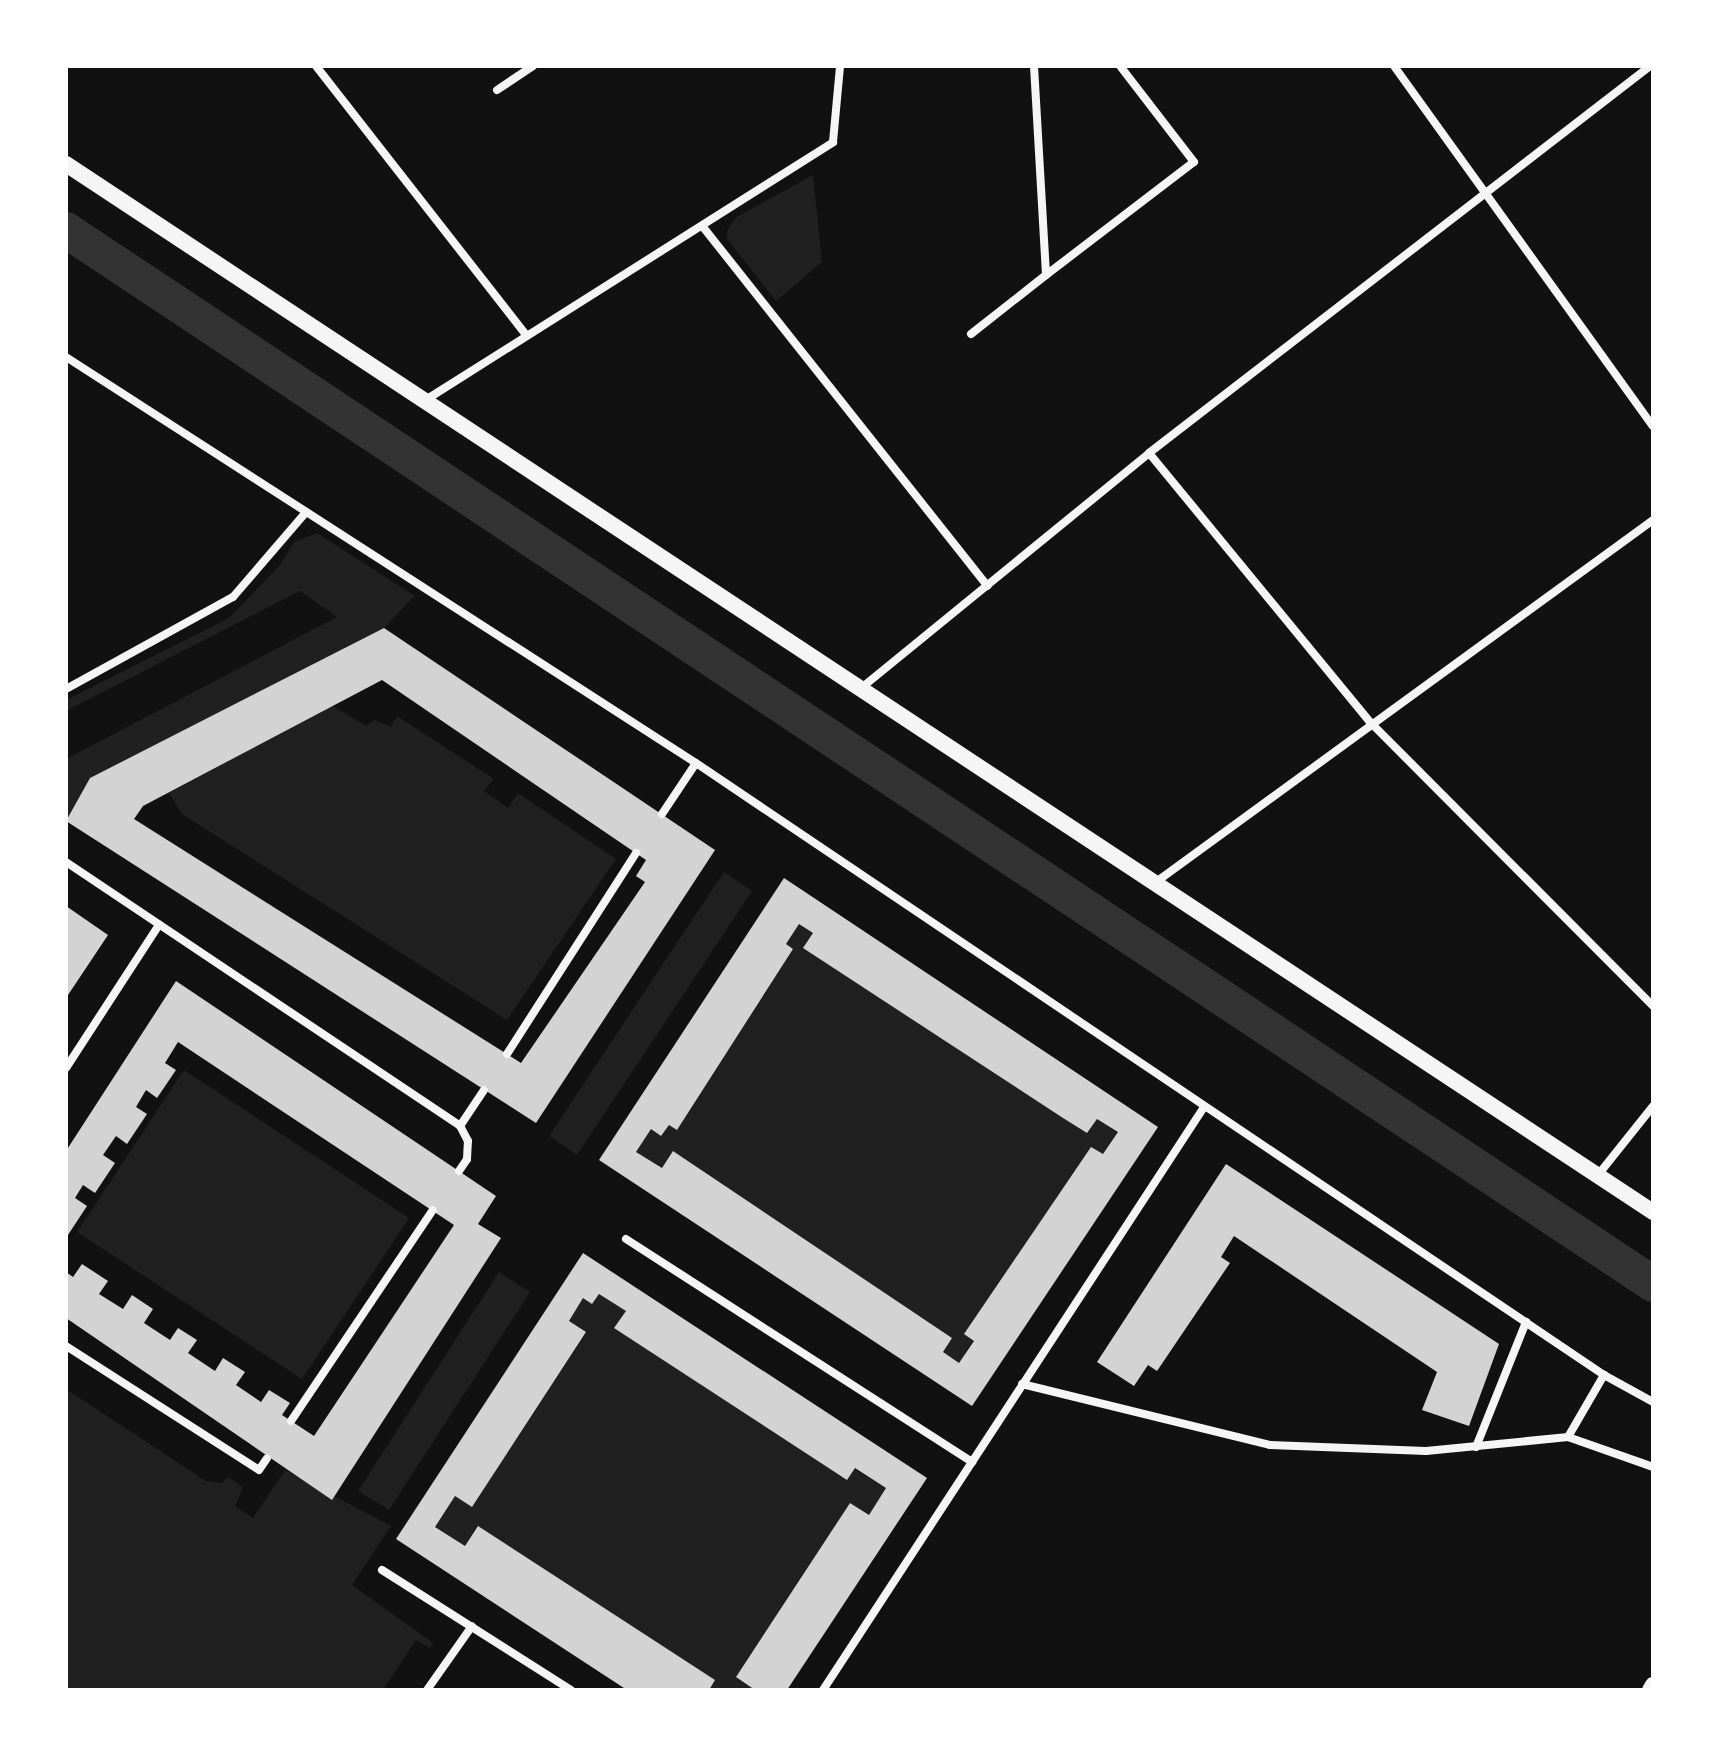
<!DOCTYPE html>
<style>
body{margin:0}
#map{position:relative;width:1719px;height:1756px;overflow:hidden;background:#111;font-family:Georgia,serif}
div>[style]{position:absolute}
.green>*{inset:0;background:#202020}
.river>*{height:36px;margin:-18px;padding:0 18px;transform-origin:18px;border-radius:18px;background:#333}
.building>*{inset:0;background:#d3d3d3}
.minor>*{height:8px;margin:-4px;padding:0 4px;transform-origin:4px;border-radius:4px;background:#f5f5f5}
.primary>*{height:16px;margin:-8px;padding:0 8px;transform-origin:8px;border-radius:8px;background:#f5f5f5}
span{translate:-50% -50%;white-space:nowrap;text-align:center;line-height:1.15;-webkit-text-stroke:8px #fff;paint-order:stroke}
.frame{position:absolute;inset:0;border:68px solid #fff;pointer-events:none}
</style>
<div id="map">
<div class="green">
<div style="clip-path:polygon(813px 175px,822px 262px,776px 301px,727px 239px,727px 231px,735px 218px)"></div>
<div style="clip-path:polygon(317px 533px,415px 596px,384px 628px,90px 778px,66px 820px,66px 759px,337px 617px,300px 591px,66px 711px,66px 700px,229px 618px,280px 565px,294px 542px)"></div>
<div style="clip-path:polygon(333px 706px,366px 726px,374px 720px,391px 727px,397px 716px,494px 779px,484px 791px,508px 808px,518px 793px,616px 859px,507px 1020px,182px 814px,169px 793px)"></div>
<div style="clip-path:polygon(724px 872px,752px 891px,577px 1155px,549px 1136px)"></div>
<div style="clip-path:polygon(799px 924px,813px 933px,804px 948px,1063px 1118px,1087px 1133px,1097px 1119px,1118px 1132px,1103px 1154px,1091px 1148px,959px 1363px,943px 1352px,952px 1338px,674px 1151px,662px 1168px,636px 1152px,651px 1129px,661px 1136px,669px 1125px,677px 1130px,793px 949px,786px 944px)"></div>
<div style="clip-path:polygon(184px 1070px,409px 1218px,302px 1379px,77px 1232px)"></div>
<div style="clip-path:polygon(499px 1272px,530px 1292px,389px 1510px,358px 1491px)"></div>
<div style="clip-path:polygon(599px 1294px,626px 1311px,615px 1328px,886px 1488px,869px 1515px,850px 1503px,736px 1677px,755px 1690px,709px 1690px,714px 1680px,477px 1527px,465px 1546px,435px 1527px,455px 1496px,472px 1507px,586px 1333px,569px 1321px,583px 1298px,592px 1304px)"></div>
<div style="clip-path:polygon(66px 1389px,206px 1481px,221px 1483px,228px 1477px,243px 1487px,235px 1506px,253px 1518px,285px 1470px,391px 1526px,352px 1585px,433px 1643px,430px 1648px,416px 1640px,383px 1690px,66px 1690px)"></div>
</div>
<div class="river">
<div style="left:66px;top:230px;width:1905px;rotate:33.59deg"></div>
</div>
<div class="building">
<div style="clip-path:polygon(evenodd,384px 628px,715px 850px,536px 1123px,66px 821px,90px 778px,384px 628px,382px 680px,646px 860px,636px 876px,645px 882px,521px 1063px,134px 819px,143px 806px,382px 680px)"></div>
<div style="clip-path:polygon(evenodd,784px 878px,1158px 1127px,972px 1406px,599px 1160px,784px 878px,799px 924px,813px 933px,803px 948px,1063px 1118px,1087px 1133px,1097px 1119px,1118px 1132px,1103px 1154px,1091px 1147px,964px 1334px,974px 1341px,959px 1363px,943px 1352px,952px 1338px,673px 1151px,662px 1168px,636px 1152px,651px 1129px,661px 1136px,669px 1125px,677px 1130px,793px 949px,786px 944px,799px 924px)"></div>
<div style="clip-path:polygon(66px 906px,108px 935px,66px 998px)"></div>
<div style="clip-path:polygon(176px 981px,496px 1196px,478px 1224px,501px 1238px,332px 1500px,66px 1318px,66px 1272px,73px 1277px,82px 1264px,108px 1281px,99px 1294px,123px 1309px,132px 1295px,153px 1309px,144px 1323px,170px 1340px,178px 1328px,197px 1340px,188px 1353px,215px 1371px,223px 1358px,245px 1372px,236px 1385px,261px 1402px,269px 1390px,290px 1403px,282px 1415px,314px 1436px,454px 1225px,178px 1042px,165px 1063px,176px 1070px,157px 1098px,146px 1090px,136px 1107px,147px 1114px,127px 1144px,116px 1136px,103px 1155px,115px 1163px,95px 1193px,83px 1185px,75px 1198px,87px 1206px,66px 1238px,66px 1151px)"></div>
<div style="clip-path:polygon(1226px 1164px,1499px 1344px,1469px 1426px,1422px 1410px,1437px 1372px,1234px 1236px,1221px 1257px,1230px 1263px,1157px 1371px,1148px 1365px,1134px 1386px,1097px 1362px)"></div>
<div style="clip-path:polygon(583px 1253px,927px 1478px,787px 1690px,755px 1690px,736px 1677px,850px 1503px,869px 1515px,886px 1488px,855px 1468px,847px 1480px,614px 1328px,626px 1311px,599px 1294px,592px 1304px,583px 1298px,569px 1321px,586px 1332px,472px 1507px,455px 1496px,435px 1527px,465px 1546px,478px 1526px,715px 1680px,709px 1690px,627px 1690px,396px 1539px)"></div>
</div>
<div class="minor">
<div style="left:316px;top:66px;width:341px;rotate:52deg"></div>
<div style="left:1034px;top:66px;width:209px;rotate:86.7deg"></div>
<div style="left:1046px;top:275px;width:186px;rotate:-37.4deg"></div>
<div style="left:1194px;top:162px;width:121px;rotate:-127.6deg"></div>
<div style="left:1394px;top:66px;width:443px;rotate:54.3deg"></div>
<div style="left:497px;top:90px;width:43px;rotate:-33.7deg"></div>
<div style="left:703px;top:227px;width:458px;rotate:51.6deg"></div>
<div style="left:971px;top:334px;width:95px;rotate:-38.2deg"></div>
<div style="left:66px;top:357px;width:749px;rotate:32.8deg"></div>
<div style="left:696px;top:763px;width:1095px;rotate:33.98deg"></div>
<div style="left:1604px;top:1375px;width:56px;rotate:28.9deg"></div>
<div style="left:424px;top:401px;width:484px;rotate:-32.3deg"></div>
<div style="left:833px;top:142px;width:76px;rotate:-84.7deg"></div>
<div style="left:1149px;top:453px;width:348px;rotate:50.6deg"></div>
<div style="left:1370px;top:722px;width:401px;rotate:45.1deg"></div>
<div style="left:66px;top:689px;width:191px;rotate:-28.9deg"></div>
<div style="left:233px;top:597px;width:112px;rotate:-49.3deg"></div>
<div style="left:860px;top:689px;width:373px;rotate:-39.2deg"></div>
<div style="left:1149px;top:453px;width:633px;rotate:-37.68deg"></div>
<div style="left:662px;top:814px;width:61px;rotate:-56.3deg"></div>
<div style="left:66px;top:862px;width:474px;rotate:33.8deg"></div>
<div style="left:460px;top:1126px;width:43px;rotate:-56.3deg"></div>
<div style="left:1156px;top:882px;width:615px;rotate:-36.07deg"></div>
<div style="left:507px;top:1054px;width:239px;rotate:-57.3deg"></div>
<div style="left:66px;top:1068px;width:171px;rotate:-57deg"></div>
<div style="left:459px;top:1171px;width:14px;rotate:-56deg"></div>
<div style="left:467px;top:1159px;width:18px;rotate:-87deg"></div>
<div style="left:468px;top:1141px;width:17px;rotate:-118deg"></div>
<div style="left:1598px;top:1175px;width:88px;rotate:-51.4deg"></div>
<div style="left:626px;top:1239px;width:412px;rotate:32.8deg"></div>
<div style="left:66px;top:1346px;width:229px;rotate:32.7deg"></div>
<div style="left:259px;top:1470px;width:14px;rotate:-56deg"></div>
<div style="left:1022px;top:1384px;width:255px;rotate:13.8deg"></div>
<div style="left:1270px;top:1445px;width:156px;rotate:2.2deg"></div>
<div style="left:1426px;top:1451px;width:143px;rotate:-5.6deg"></div>
<div style="left:1568px;top:1437px;width:90px;rotate:19.4deg"></div>
<div style="left:291px;top:1421px;width:254px;rotate:-56.1deg"></div>
<div style="left:1568px;top:1437px;width:72px;rotate:-59.9deg"></div>
<div style="left:1476px;top:1447px;width:135px;rotate:-68.2deg"></div>
<div style="left:382px;top:1570px;width:224px;rotate:32.4deg"></div>
<div style="left:427px;top:1690px;width:78px;rotate:-54.9deg"></div>
<div style="left:823px;top:1690px;width:696px;rotate:-56.83deg"></div>
</div>
<div class="primary">
<div style="left:66px;top:164px;width:1902px;rotate:33.44deg"></div>
<div style="left:1650px;top:1690px;width:6px;rotate:-59deg"></div>
</div>
<div class="frame"></div>
</div>
